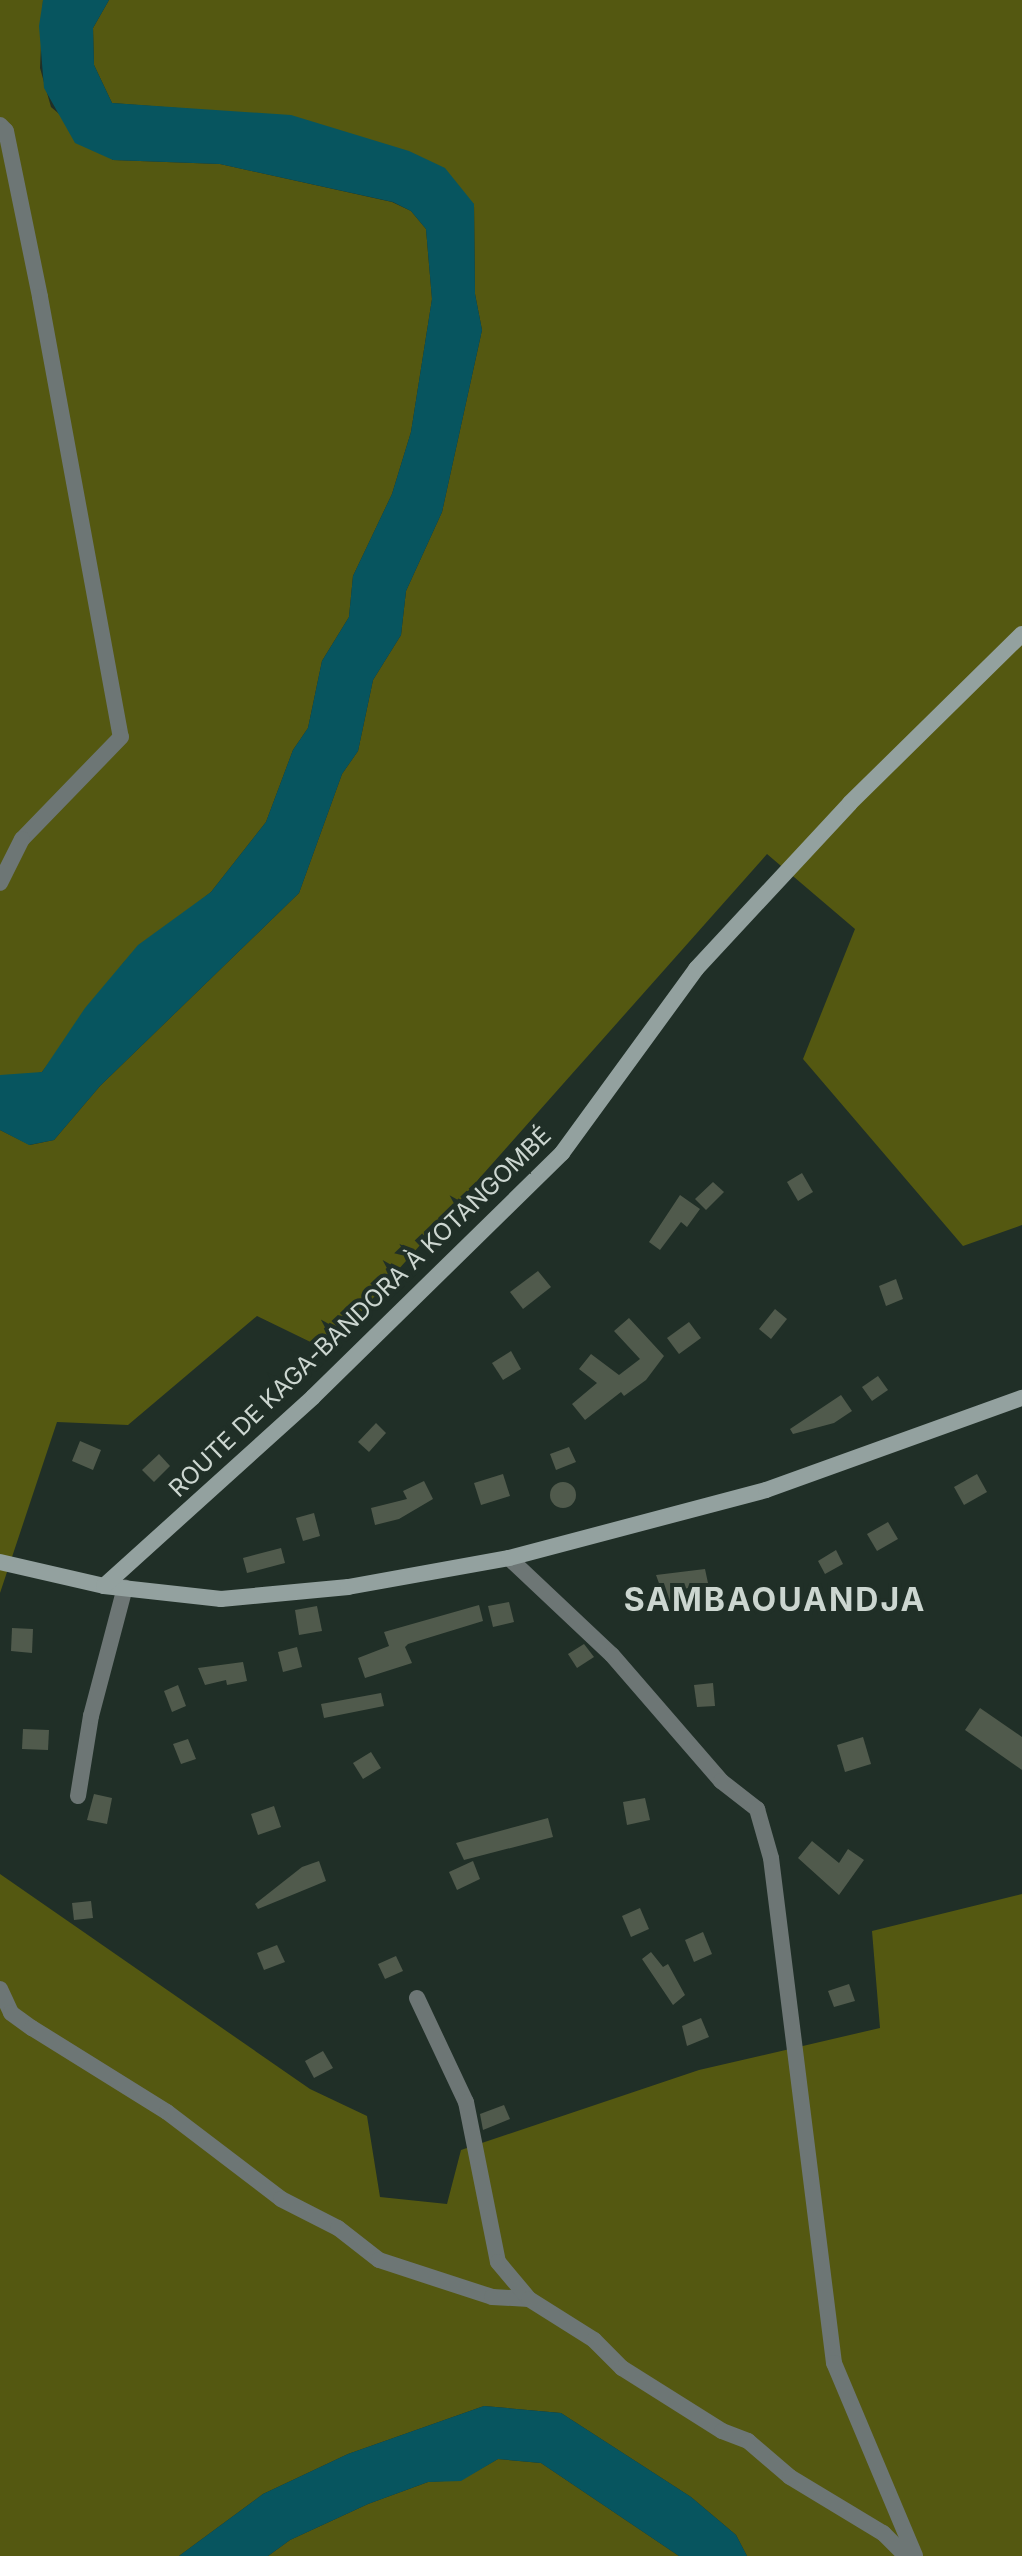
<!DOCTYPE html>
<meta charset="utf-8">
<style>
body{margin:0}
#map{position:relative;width:1022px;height:2556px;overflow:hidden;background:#202f27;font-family:Inter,sans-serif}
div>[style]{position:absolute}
.green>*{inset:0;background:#545811}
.water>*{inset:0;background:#07555f}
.building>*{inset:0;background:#505a4c}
.round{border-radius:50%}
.street>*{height:16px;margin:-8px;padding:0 8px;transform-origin:8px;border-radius:8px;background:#6d7675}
.secondary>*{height:16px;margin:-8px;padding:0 8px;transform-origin:8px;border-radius:8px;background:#93a19f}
span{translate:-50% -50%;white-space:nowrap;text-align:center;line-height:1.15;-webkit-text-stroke:8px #202f27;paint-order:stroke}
.street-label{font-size:24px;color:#ccd6d0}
.district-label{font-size:32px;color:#ccd6d0;font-weight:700;letter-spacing:2px}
</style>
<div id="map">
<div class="green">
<div style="clip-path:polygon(0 0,43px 0,40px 68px,51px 107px,113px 160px,220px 164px,392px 202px,411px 211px,426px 229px,432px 299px,411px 432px,392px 494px,353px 576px,349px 617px,322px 661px,308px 728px,293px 750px,266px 822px,211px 892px,124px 962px,42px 1072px,22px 1077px,0 1075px)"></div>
<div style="clip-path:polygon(109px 0,1022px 0,1022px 1225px,963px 1246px,803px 1059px,855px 929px,767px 854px,327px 1350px,257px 1316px,128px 1425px,57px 1422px,0 1593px,0 1130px,30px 1145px,54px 1140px,100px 1086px,299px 893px,342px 774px,358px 751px,373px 680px,401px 635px,406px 591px,442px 512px,482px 330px,475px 294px,474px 204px,230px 112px,112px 103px,94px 65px,93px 28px)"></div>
<div style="clip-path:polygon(0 1874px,310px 2089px,367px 2116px,380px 2197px,447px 2204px,461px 2150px,699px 2070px,880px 2028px,872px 1931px,1022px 1894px,1022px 2556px,747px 2556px,736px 2535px,691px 2497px,561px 2413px,484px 2406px,348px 2454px,263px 2494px,179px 2556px,0 2556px)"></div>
<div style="clip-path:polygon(498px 2459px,541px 2463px,679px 2556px,268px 2556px,290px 2540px,368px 2504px,428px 2482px,461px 2480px)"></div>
</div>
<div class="water">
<div style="clip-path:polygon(43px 0,109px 0,93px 28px,94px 65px,112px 103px,291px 115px,409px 151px,445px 168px,474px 204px,475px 294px,482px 330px,442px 512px,406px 591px,401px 635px,373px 680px,358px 751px,342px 774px,299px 893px,100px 1086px,54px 1140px,29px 1145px,0 1130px,0 1075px,42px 1072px,85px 1008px,138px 945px,211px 892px,266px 822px,293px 750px,308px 728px,322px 661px,349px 617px,353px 576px,392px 494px,411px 432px,432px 299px,426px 229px,411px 211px,393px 202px,220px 164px,113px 160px,75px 143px,44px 88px,39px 26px)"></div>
<div style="clip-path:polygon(484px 2406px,561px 2413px,691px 2497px,736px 2535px,747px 2556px,679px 2556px,541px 2463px,498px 2459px,461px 2481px,428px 2482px,368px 2504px,290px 2540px,268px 2556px,179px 2556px,263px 2494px,348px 2454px)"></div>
</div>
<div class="building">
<div style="clip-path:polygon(802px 1173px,813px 1192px,798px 1201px,787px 1182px)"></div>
<div style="clip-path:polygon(713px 1182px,724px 1192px,706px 1210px,695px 1199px)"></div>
<div style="clip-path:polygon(680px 1195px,700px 1209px,687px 1227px,681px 1222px,660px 1250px,649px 1242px)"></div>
<div style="clip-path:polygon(538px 1271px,551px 1287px,523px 1309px,510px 1292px)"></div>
<div style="clip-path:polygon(896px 1279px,903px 1299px,886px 1306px,879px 1286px)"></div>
<div style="clip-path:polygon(775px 1309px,787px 1319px,771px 1339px,759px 1329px)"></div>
<div style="clip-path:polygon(629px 1318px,664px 1356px,646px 1380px,624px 1396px,621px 1392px,585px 1420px,572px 1404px,597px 1383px,579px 1369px,591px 1354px,619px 1375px,640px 1359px,614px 1331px)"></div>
<div style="clip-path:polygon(689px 1322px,701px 1338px,679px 1354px,667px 1338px)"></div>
<div style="clip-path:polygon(511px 1351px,521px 1369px,503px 1380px,492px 1363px)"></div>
<div style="clip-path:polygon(878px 1376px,888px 1390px,872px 1401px,862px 1387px)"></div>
<div style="clip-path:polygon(841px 1395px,852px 1411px,834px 1423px,793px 1434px,790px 1429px)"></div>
<div style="clip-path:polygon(376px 1423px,386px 1433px,369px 1452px,358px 1442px)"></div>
<div style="clip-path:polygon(80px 1441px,101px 1450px,93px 1470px,72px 1461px)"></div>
<div style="clip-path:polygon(569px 1447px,576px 1462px,556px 1470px,550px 1454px)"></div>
<div style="clip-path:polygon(159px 1454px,170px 1466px,154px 1482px,142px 1470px)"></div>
<div style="clip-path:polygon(503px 1474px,510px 1496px,481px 1505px,474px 1483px)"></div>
<div style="clip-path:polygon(977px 1474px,987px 1492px,964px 1505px,954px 1487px)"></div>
<div style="clip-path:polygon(424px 1481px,433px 1499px,399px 1519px,375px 1525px,371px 1508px,407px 1499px,403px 1491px)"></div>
<div class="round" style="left:550px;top:1482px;width:26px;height:26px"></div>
<div style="clip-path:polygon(314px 1513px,320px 1536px,303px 1541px,296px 1518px)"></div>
<div style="clip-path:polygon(888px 1522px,898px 1539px,877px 1551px,867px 1534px)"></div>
<div style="clip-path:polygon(281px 1548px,285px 1563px,247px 1573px,243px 1558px)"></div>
<div style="clip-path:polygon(836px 1550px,843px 1564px,825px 1574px,818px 1561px)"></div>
<div style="clip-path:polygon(705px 1569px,708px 1583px,684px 1589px,687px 1608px,669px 1611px,656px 1575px)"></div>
<div style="clip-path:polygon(509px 1602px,514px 1622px,493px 1627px,488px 1606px)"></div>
<div style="clip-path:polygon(479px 1605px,483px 1621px,408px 1644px,405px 1647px,412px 1663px,365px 1678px,358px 1658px,389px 1646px,384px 1632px)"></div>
<div style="clip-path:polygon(317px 1606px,322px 1631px,299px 1635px,295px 1610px)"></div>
<div style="clip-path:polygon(12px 1628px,33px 1629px,32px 1653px,11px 1651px)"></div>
<div style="clip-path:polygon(584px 1644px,594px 1657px,577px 1668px,568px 1654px)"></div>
<div style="clip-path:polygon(297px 1647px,302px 1667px,283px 1672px,278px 1652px)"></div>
<div style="clip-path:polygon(243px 1662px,247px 1681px,227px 1685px,226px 1680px,205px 1685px,198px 1668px)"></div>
<div style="clip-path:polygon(713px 1683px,715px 1706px,697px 1707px,694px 1685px)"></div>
<div style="clip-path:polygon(178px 1685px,186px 1706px,172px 1712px,164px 1691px)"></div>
<div style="clip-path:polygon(381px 1693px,384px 1706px,324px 1718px,321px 1704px)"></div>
<div style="clip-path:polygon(980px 1708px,1022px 1737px,1022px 1770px,965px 1730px)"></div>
<div style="clip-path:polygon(23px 1729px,49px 1730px,48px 1750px,22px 1749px)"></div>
<div style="clip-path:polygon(863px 1737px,871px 1764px,845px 1772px,837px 1745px)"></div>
<div style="clip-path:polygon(188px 1739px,196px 1759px,181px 1764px,173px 1744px)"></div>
<div style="clip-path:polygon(371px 1752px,381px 1768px,363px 1779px,353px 1763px)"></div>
<div style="clip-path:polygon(94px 1794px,112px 1798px,107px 1824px,87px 1820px)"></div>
<div style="clip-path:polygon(645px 1798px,650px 1820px,627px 1825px,623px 1802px)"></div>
<div style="clip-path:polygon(274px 1806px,281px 1827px,258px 1835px,251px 1814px)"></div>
<div style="clip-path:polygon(548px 1818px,553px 1837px,464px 1860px,456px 1843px)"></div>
<div style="clip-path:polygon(812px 1841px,839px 1863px,848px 1849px,864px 1860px,839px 1895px,798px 1858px)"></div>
<div style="clip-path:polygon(319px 1861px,326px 1881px,258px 1909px,255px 1904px,302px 1867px)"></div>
<div style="clip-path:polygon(473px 1861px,480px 1879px,457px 1890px,449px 1872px)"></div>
<div style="clip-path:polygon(91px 1901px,93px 1918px,74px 1920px,72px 1903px)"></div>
<div style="clip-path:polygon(640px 1908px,649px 1929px,631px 1937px,622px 1916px)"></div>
<div style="clip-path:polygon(703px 1932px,712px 1954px,694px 1962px,685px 1940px)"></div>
<div style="clip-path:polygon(277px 1945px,285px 1962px,264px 1970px,257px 1953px)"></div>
<div style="clip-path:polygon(651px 1952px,663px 1967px,668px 1964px,685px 1995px,673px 2005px,642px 1959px)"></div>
<div style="clip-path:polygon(396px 1956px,403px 1971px,385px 1979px,378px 1964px)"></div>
<div style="clip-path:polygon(849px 1984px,855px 2001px,834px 2007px,828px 1991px)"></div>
<div style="clip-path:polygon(701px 2018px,709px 2037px,687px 2046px,682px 2026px)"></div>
<div style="clip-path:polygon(323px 2051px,333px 2068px,314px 2078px,305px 2061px)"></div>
<div style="clip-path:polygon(504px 2105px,510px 2119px,483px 2130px,480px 2114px)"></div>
</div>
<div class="street">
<div style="left:0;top:125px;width:8px;rotate:45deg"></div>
<div style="left:6px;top:131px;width:169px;rotate:78.4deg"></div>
<div style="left:40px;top:297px;width:447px;rotate:79.6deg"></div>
<div style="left:121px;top:737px;width:142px;rotate:134.1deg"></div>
<div style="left:22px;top:839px;width:49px;rotate:116.6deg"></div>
<div style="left:509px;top:1558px;width:141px;rotate:43.3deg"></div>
<div style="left:612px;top:1655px;width:167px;rotate:49.1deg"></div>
<div style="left:721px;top:1781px;width:46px;rotate:37.9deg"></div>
<div style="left:757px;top:1809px;width:51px;rotate:74.1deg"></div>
<div style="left:771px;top:1858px;width:509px;rotate:82.89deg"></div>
<div style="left:834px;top:2363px;width:209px;rotate:67.2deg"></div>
<div style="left:78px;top:1796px;width:81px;rotate:-80.8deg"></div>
<div style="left:91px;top:1716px;width:133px;rotate:-75.2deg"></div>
<div style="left:0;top:1989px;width:26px;rotate:65deg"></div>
<div style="left:11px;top:2013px;width:26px;rotate:36deg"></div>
<div style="left:32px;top:2028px;width:159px;rotate:31.9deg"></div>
<div style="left:167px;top:2112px;width:143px;rotate:37.3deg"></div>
<div style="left:281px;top:2199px;width:64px;rotate:27deg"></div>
<div style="left:338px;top:2228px;width:52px;rotate:38deg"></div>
<div style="left:379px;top:2260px;width:119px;rotate:18.1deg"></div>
<div style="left:492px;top:2297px;width:37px;rotate:3deg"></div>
<div style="left:417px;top:1998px;width:115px;rotate:64.8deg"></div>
<div style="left:466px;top:2102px;width:163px;rotate:78.7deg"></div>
<div style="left:498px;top:2262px;width:48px;rotate:50deg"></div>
<div style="left:529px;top:2299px;width:77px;rotate:32.2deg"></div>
<div style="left:594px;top:2340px;width:40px;rotate:45deg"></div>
<div style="left:622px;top:2368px;width:118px;rotate:32.2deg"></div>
<div style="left:722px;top:2431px;width:28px;rotate:21deg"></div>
<div style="left:748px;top:2441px;width:55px;rotate:40.6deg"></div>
<div style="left:790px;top:2477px;width:109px;rotate:31.1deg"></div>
<div style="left:883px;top:2533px;width:33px;rotate:45deg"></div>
</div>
<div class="secondary">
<div style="left:0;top:1562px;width:107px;rotate:13deg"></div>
<div style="left:104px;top:1586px;width:118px;rotate:6.3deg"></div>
<div style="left:221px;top:1599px;width:128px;rotate:-5.4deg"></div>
<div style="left:348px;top:1587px;width:164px;rotate:-10.2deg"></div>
<div style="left:509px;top:1558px;width:266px;rotate:-14.8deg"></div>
<div style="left:766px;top:1490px;width:272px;rotate:-19.8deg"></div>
<div style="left:104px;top:1586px;width:282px;rotate:-42.1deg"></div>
<div style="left:313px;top:1397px;width:349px;rotate:-44.4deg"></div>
<div style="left:562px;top:1153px;width:228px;rotate:-53.9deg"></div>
<div style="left:696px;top:969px;width:226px;rotate:-47.1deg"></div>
<div style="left:850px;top:803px;width:241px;rotate:-44.5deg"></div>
</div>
<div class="street-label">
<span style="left:360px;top:1312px;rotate:-44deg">ROUTE DE KAGA-BANDORA À KOTANGOMBÉ</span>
</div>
<div class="district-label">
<span style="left:775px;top:1600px">SAMBAOUANDJA</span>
</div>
</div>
